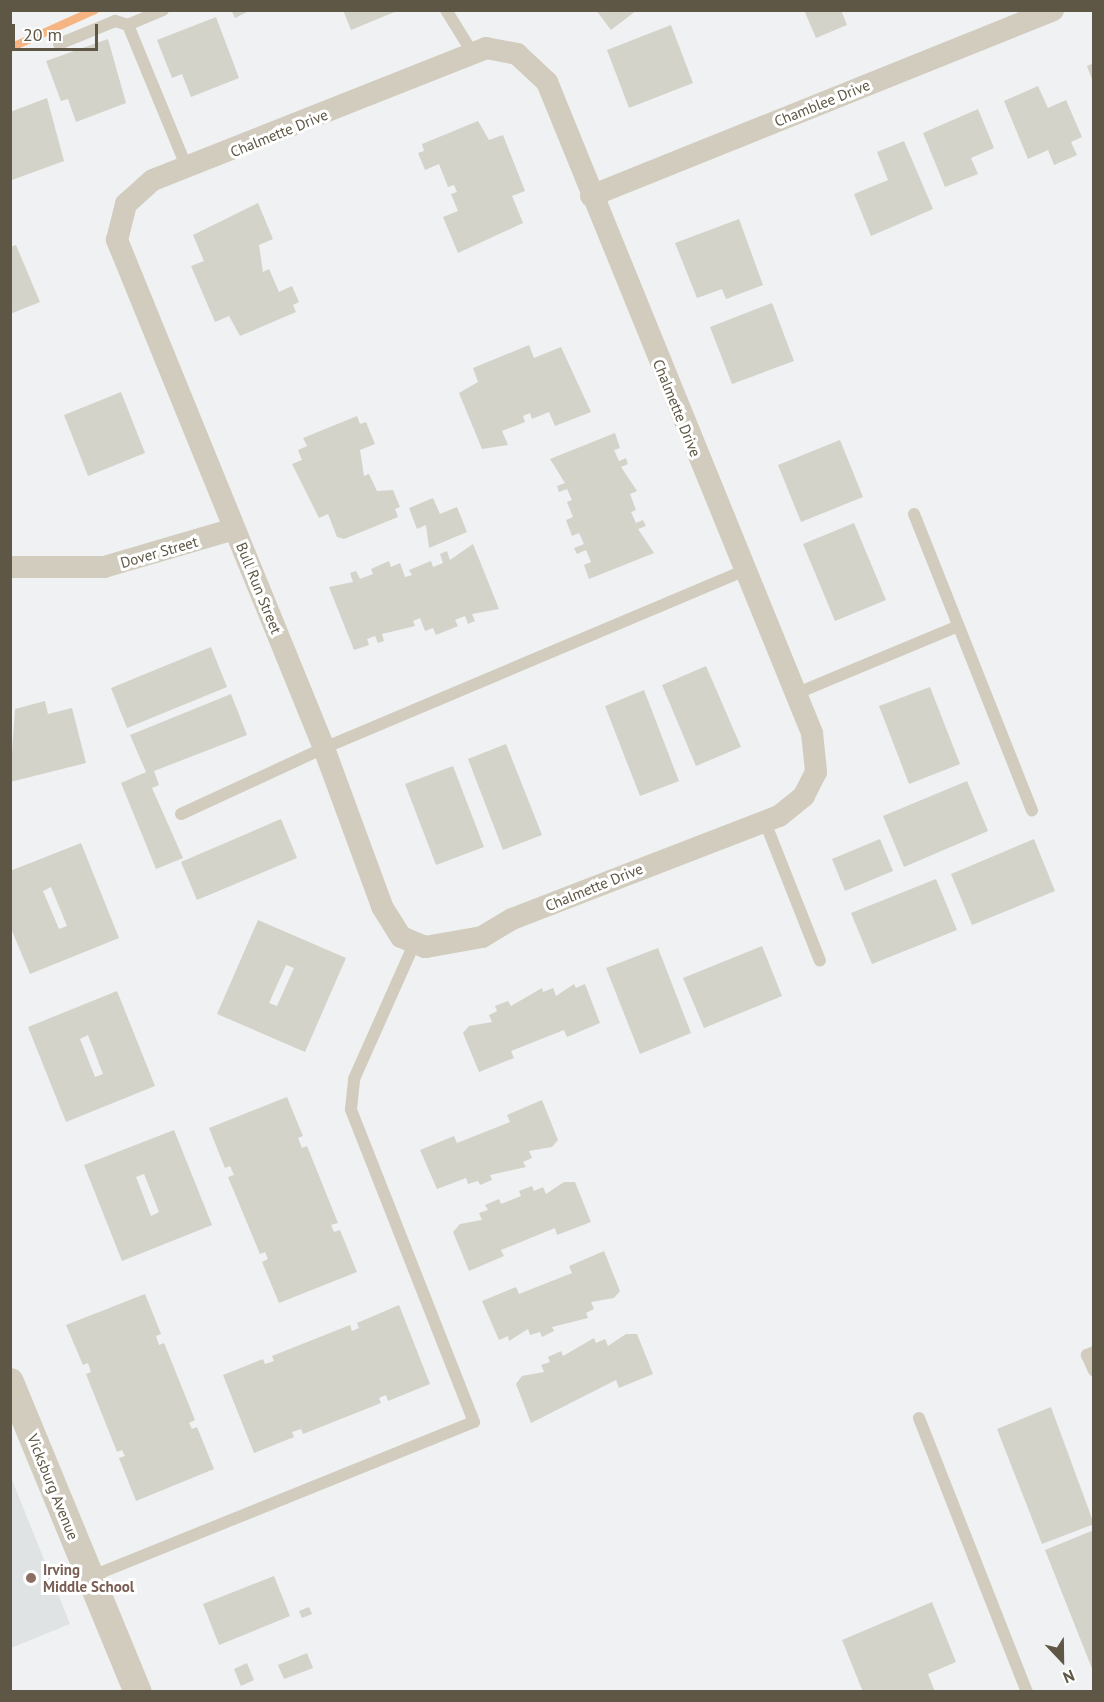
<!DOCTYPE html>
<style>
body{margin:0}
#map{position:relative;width:1104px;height:1702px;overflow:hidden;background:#eff1f2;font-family:"PT Sans",sans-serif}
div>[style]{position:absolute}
.education>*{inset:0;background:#e0e3e3}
.stream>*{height:8px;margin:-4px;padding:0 4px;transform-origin:4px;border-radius:4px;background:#f5b481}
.building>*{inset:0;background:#d4d3ca}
.service>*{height:12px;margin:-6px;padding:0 6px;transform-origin:6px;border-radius:6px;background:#d2ccbe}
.minor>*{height:22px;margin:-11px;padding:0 11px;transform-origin:11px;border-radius:11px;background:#d2ccbe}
.tertiary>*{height:28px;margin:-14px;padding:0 14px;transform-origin:14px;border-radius:14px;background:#d2ccbe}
.dots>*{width:16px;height:16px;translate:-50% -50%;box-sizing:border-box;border:3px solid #fff;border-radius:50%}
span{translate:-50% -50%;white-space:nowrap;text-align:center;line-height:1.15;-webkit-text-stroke:6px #fff;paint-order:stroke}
.street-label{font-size:15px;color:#5e5745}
.education-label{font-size:15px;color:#785e54;font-weight:700}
.left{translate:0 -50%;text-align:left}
.frame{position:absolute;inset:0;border:12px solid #5e5745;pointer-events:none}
.north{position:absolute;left:1032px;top:1630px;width:60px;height:60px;-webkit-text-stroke:4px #fff;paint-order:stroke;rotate:158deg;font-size:16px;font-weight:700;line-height:24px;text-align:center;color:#5e5745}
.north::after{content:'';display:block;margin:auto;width:21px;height:27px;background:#5e5745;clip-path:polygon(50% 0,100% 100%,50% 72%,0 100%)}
.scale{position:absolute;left:12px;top:24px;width:86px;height:27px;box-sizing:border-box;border:3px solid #5e5745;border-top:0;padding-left:8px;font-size:18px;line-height:21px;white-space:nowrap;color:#5e5745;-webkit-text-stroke:4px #fff;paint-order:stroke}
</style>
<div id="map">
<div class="education">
<div style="clip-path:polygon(10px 1475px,70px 1624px,11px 1648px,10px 1648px)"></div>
</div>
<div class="stream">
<div style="left:10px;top:48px;width:93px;rotate:-24.1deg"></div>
</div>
<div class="building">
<div style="clip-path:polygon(231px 10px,251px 10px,235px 18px)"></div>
<div style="clip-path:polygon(343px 10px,397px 10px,397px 11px,351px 30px)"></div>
<div style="clip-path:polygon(596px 10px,637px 10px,611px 30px)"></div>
<div style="clip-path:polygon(804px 10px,841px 10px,847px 25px,816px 38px)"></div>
<div style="clip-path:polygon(216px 17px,239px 78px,191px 97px,182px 74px,172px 78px,157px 40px)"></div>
<div style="clip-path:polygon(671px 25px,693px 83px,629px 108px,607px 50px)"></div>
<div style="clip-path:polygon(108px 39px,126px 103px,76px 122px,68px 99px,61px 101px,46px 61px)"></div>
<div style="clip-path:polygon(1094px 63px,1094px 82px,1093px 82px,1087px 66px)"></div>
<div style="clip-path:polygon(1038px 86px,1048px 108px,1066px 100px,1082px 137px,1071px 142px,1077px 155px,1054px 165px,1048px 150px,1028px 159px,1004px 101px)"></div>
<div style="clip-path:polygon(47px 98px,64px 161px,12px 180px,10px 112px)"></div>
<div style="clip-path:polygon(978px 109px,994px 148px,971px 158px,978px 174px,945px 187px,923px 133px)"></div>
<div style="clip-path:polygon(478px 121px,489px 140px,503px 135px,525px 191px,512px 196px,523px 223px,458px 253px,443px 217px,458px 211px,451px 194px,457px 192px,454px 185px,448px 187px,439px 164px,425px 170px,418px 153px,424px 151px,422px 144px)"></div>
<div style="clip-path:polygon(904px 141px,933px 209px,871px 236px,854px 194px,888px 180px,877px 152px)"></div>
<div style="clip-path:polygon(258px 203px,273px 239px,259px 245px,263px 272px,269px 269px,279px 292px,292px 286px,299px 302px,293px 305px,296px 312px,240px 336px,229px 316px,215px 322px,191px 266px,204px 261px,193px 235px)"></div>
<div style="clip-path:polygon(739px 219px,763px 285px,726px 299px,722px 289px,697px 298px,675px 243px)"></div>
<div style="clip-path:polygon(16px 245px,40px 302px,10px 314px,10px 247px)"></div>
<div style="clip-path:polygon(772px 303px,794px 361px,732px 384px,710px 327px)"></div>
<div style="clip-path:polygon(529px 345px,534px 358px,561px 347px,591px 412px,555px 426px,549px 412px,532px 419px,530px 413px,523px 416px,525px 422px,502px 431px,508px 445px,482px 449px,459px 393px,478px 382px,473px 368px)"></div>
<div style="clip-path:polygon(121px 392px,145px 453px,88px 476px,64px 415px)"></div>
<div style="clip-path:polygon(357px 416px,360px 424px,366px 422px,375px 444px,360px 450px,364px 476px,369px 474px,377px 491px,393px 490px,400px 507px,395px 509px,398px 517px,344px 539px,337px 537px,328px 514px,319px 518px,292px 464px,302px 460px,298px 450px,307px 446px,303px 438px)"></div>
<div style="clip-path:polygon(615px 433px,620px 448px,614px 450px,619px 461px,626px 458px,628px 464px,621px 467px,637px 491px,630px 494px,636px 510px,631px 512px,636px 523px,643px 520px,646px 526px,638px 529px,654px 553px,589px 579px,584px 565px,591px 562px,586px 550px,577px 554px,574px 548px,584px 544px,579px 533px,572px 536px,566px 520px,573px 517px,567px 502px,572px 500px,567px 489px,559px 492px,557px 486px,565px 483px,550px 459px)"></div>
<div style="clip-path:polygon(840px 440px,863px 497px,801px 522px,778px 465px)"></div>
<div style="clip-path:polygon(433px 498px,440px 514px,457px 507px,467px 532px,429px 548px,426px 525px,417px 529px,409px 508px)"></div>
<div style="clip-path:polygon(854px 523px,886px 600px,835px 621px,803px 544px)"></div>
<div style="clip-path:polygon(473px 544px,499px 609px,472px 614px,475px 621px,468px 624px,465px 616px,455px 620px,458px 626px,436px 635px,433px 628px,425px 631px,420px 618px,413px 621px,415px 626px,382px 634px,384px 641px,378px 643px,375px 636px,367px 639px,369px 645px,354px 650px,329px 587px,353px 582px,350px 573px,356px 571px,360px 579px,373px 574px,371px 569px,389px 561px,391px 567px,400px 563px,405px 577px,412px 575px,409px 570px,431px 561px,433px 567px,443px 563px,440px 554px,447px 551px,450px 560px)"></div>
<div style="clip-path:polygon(211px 647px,227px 687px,127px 728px,111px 688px)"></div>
<div style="clip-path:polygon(706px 666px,741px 747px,696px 766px,662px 685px)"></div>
<div style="clip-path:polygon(930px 687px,960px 764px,909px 784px,879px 706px)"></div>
<div style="clip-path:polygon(644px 690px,679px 781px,640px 796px,605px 706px)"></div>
<div style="clip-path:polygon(231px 694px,247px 735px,154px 771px,159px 785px,152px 788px,183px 858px,156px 869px,121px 783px,146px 772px,130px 735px)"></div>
<div style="clip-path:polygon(45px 701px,48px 714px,72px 708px,86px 763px,10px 782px,15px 709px)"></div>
<div style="clip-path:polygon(506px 744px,542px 835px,503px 850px,468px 759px)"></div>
<div style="clip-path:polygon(453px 766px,484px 847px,436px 865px,405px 784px)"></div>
<div style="clip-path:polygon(967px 781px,988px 831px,904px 867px,883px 816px)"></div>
<div style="clip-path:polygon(281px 819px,297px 858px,197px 900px,181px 862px)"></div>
<div style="clip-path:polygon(880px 839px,893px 871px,845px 891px,832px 859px)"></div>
<div style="clip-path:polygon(1034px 839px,1055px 891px,972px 925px,951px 874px)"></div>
<div style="clip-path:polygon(evenodd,81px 843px,119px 938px,30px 974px,10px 926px,10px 871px,81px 843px,51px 887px,67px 926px,59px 929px,43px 891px,51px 887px)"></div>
<div style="clip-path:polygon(936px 879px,957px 930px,872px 964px,851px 913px)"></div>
<div style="clip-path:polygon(evenodd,258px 920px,346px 958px,305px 1052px,217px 1014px,258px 920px,286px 965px,294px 968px,277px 1006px,269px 1003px,286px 965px)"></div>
<div style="clip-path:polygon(762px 946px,782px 996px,704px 1028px,683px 978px)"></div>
<div style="clip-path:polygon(658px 948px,691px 1033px,640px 1054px,606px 968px)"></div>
<div style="clip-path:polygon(574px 984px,576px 988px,585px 984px,600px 1023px,567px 1037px,564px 1030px,511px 1051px,514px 1058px,479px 1072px,463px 1033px,469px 1026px,492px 1022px,489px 1015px,497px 1011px,495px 1006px,508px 1001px,511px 1006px,542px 988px,543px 992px,553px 988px,556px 996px)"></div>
<div style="clip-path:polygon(evenodd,117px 991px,155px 1086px,66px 1122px,28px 1027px,117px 991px,88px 1035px,103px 1074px,95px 1077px,80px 1039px,88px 1035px)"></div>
<div style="clip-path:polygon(287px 1097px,303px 1136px,298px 1138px,302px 1148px,307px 1146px,338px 1223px,331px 1225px,334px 1232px,340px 1230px,357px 1272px,279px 1303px,262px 1262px,268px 1259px,265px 1252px,260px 1254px,228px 1177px,234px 1175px,230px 1166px,225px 1168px,209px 1128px)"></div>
<div style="clip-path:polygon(542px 1100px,558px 1140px,552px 1147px,529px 1151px,532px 1158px,523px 1162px,526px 1167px,490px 1175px,492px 1180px,480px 1185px,478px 1181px,468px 1184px,466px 1178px,437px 1189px,420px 1150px,454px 1136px,457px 1143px,510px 1122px,507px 1115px)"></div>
<div style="clip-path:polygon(evenodd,174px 1130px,212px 1225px,122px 1261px,84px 1165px,174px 1130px,144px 1174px,159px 1212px,151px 1216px,136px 1177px,144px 1174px)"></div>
<div style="clip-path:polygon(564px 1182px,575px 1182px,591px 1222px,557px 1235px,555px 1228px,501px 1250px,504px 1256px,469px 1271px,453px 1232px,460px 1224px,482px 1220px,479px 1213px,488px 1210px,485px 1205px,499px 1199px,501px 1204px,521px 1196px,519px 1191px,532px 1186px,534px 1191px,543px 1187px,546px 1194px)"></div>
<div style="clip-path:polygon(604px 1251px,620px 1291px,614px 1298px,591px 1302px,594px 1309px,586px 1313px,588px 1318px,552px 1327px,554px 1331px,542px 1337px,540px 1332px,530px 1335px,528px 1329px,509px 1341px,508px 1336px,499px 1340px,482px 1301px,516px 1287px,519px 1294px,572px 1273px,569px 1266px)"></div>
<div style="clip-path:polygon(145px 1294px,161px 1334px,156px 1336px,159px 1345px,164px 1343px,195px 1420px,189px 1423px,192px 1429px,197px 1427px,214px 1469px,136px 1501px,119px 1458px,125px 1456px,122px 1450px,117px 1452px,86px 1374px,91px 1372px,88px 1363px,83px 1365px,66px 1325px)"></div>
<div style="clip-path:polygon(399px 1305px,430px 1384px,388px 1401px,386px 1395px,379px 1398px,381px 1403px,303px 1434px,301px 1429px,292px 1432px,294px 1437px,254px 1453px,223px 1375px,263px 1359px,265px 1364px,274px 1361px,272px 1356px,350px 1325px,352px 1331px,359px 1328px,357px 1323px)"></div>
<div style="clip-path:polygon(626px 1334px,637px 1334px,653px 1374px,619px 1388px,616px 1380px,531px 1423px,516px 1384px,522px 1376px,544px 1372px,541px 1365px,550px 1362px,548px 1357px,561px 1351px,563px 1356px,594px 1338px,596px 1343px,605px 1339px,608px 1346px)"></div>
<div style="clip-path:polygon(1051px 1407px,1094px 1524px,1042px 1544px,997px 1429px)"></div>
<div style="clip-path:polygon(1094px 1530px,1094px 1671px,1093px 1671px,1045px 1550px)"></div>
<div style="clip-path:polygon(274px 1576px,290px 1616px,219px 1645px,203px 1604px)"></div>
<div style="clip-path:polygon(932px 1602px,956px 1662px,928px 1674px,935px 1692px,863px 1692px,842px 1640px)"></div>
<div style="clip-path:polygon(309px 1607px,312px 1614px,302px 1618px,299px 1611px)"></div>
<div style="clip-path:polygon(307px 1653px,313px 1668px,284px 1679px,278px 1665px)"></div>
<div style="clip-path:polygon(247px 1663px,254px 1680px,241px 1686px,234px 1669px)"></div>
</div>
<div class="service">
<div style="left:163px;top:10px;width:38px;rotate:157deg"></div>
<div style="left:128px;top:25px;width:155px;rotate:67.6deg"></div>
<div style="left:446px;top:10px;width:49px;rotate:58.2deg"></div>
<div style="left:59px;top:44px;width:61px;rotate:-22.3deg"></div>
<div style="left:115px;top:21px;width:14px;rotate:17deg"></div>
<div style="left:914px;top:514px;width:319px;rotate:68.3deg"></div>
<div style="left:795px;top:694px;width:177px;rotate:-22.6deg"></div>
<div style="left:181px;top:814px;width:157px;rotate:-24.8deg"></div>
<div style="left:324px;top:748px;width:455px;rotate:-22.9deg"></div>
<div style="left:765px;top:822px;width:149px;rotate:68.4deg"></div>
<div style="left:1094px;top:1352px;width:8px;rotate:157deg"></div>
<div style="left:1087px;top:1355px;width:17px;rotate:66deg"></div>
<div style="left:919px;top:1418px;width:295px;rotate:68.5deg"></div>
<div style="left:90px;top:1577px;width:414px;rotate:-22deg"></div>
<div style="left:474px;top:1422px;width:336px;rotate:-111.5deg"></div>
<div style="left:351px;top:1109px;width:30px;rotate:-84deg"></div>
<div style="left:354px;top:1079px;width:148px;rotate:-66deg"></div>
</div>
<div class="minor">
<div style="left:486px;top:48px;width:32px;rotate:11deg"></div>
<div style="left:517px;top:54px;width:41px;rotate:43deg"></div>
<div style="left:547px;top:82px;width:703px;rotate:67.85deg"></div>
<div style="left:812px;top:733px;width:39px;rotate:84deg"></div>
<div style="left:816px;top:772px;width:27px;rotate:117deg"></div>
<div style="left:804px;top:796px;width:32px;rotate:141deg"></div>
<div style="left:779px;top:816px;width:286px;rotate:158.9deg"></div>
<div style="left:512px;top:919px;width:35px;rotate:149deg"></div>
<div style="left:482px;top:937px;width:58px;rotate:170deg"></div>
<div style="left:425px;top:947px;width:26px;rotate:-157deg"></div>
<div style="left:401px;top:937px;width:36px;rotate:-122deg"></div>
<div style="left:382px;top:906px;width:168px;rotate:-110.2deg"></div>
<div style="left:324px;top:748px;width:549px;rotate:-112.17deg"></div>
<div style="left:117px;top:240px;width:37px;rotate:-76deg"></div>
<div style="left:126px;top:204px;width:36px;rotate:-42deg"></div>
<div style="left:153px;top:180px;width:358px;rotate:-21.6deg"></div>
<div style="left:591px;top:196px;width:498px;rotate:-21.9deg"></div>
<div style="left:10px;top:567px;width:94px"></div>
<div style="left:104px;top:567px;width:135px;rotate:-16.3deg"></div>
</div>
<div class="tertiary">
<div style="left:10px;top:1382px;width:335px;rotate:67.6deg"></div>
</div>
<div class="dots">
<div style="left:31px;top:1578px;background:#8d6e63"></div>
</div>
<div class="street-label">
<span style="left:822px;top:103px;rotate:-22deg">Chamblee Drive</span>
<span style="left:279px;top:133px;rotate:-22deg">Chalmette Drive</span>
<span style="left:677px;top:408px;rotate:68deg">Chalmette Drive</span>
<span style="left:159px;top:552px;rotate:-16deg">Dover Street</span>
<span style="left:259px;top:588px;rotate:68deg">Bull Run Street</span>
<span style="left:594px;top:887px;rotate:-22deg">Chalmette Drive</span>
<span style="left:53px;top:1487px;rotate:68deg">Vicksburg Avenue</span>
</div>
<div class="education-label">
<span class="left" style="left:43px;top:1578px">Irving<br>Middle School</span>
</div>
<div class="frame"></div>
<div class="north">N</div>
<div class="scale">20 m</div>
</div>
